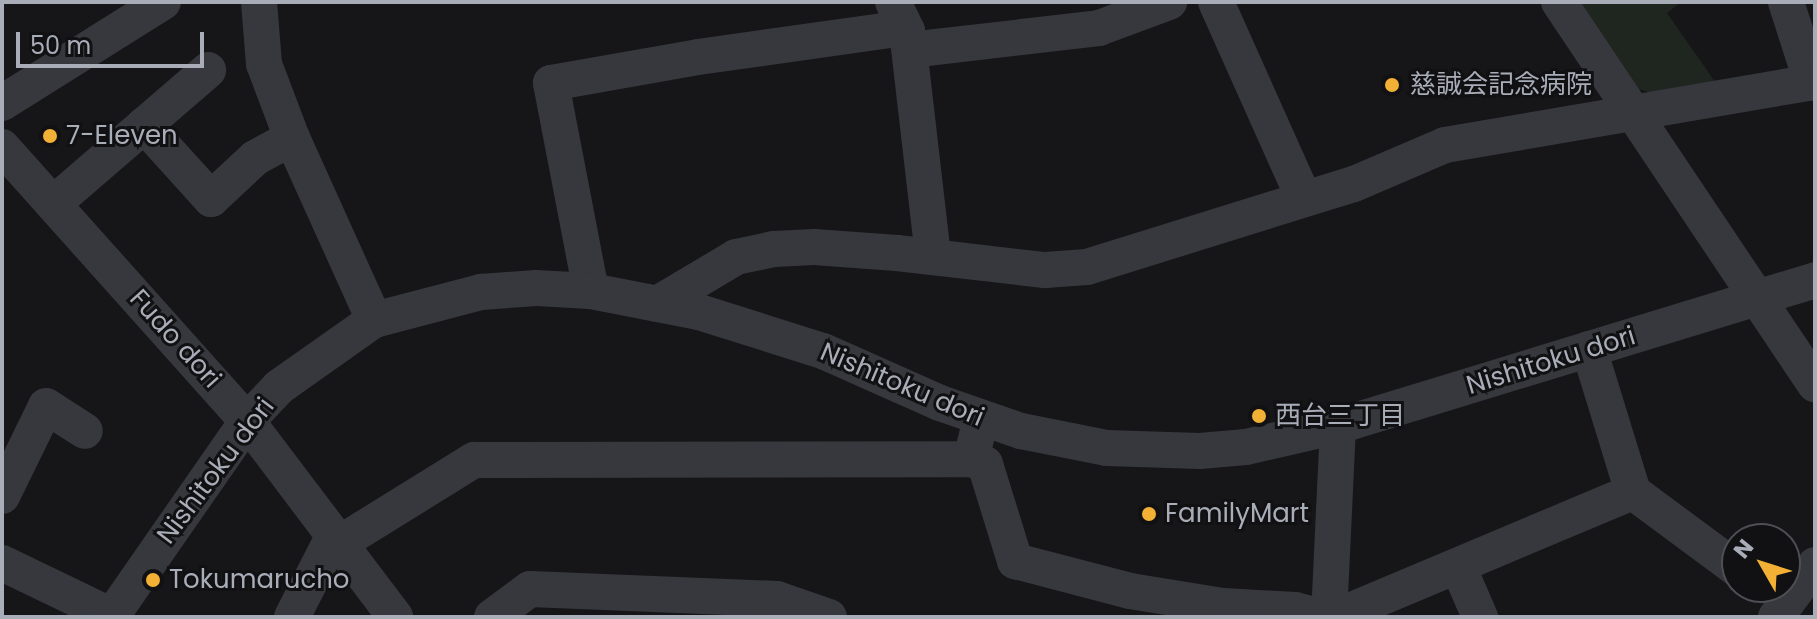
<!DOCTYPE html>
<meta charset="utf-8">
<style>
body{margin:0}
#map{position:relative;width:1817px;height:619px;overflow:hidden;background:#161618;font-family:Poppins,"Noto Sans JP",sans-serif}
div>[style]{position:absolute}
.green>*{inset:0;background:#1e261f}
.minor>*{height:36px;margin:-18px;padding:0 18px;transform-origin:18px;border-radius:18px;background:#37383d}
.dots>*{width:22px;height:22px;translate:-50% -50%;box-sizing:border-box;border:4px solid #111113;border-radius:50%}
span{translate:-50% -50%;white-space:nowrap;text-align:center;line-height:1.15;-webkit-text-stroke:6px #111113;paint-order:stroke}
.poi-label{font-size:26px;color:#a8adb8}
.left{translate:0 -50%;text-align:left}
.street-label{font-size:26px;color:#a8adb8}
.frame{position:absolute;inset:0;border:4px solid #a8adb8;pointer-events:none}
.north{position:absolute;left:1721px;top:523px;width:80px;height:80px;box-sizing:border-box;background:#111113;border:2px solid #4d4f55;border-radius:50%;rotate:309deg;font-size:22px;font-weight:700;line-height:32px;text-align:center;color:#a8adb8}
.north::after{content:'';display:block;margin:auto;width:28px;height:36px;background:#f2b134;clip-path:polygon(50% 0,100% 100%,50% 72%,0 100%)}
.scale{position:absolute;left:16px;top:32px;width:188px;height:36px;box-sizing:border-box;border:4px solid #a8adb8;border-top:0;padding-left:10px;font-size:24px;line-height:28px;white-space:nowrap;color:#a8adb8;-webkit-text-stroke:6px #111113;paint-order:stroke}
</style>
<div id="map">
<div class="green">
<div style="clip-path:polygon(1577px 2px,1681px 2px,1667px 13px,1716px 83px,1652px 93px,1635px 88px)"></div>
</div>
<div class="minor">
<div style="left:259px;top:2px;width:62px;rotate:85.4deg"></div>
<div style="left:264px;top:64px;width:79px;rotate:69.3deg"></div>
<div style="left:292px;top:138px;width:200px;rotate:65.7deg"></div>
<div style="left:893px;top:2px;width:32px;rotate:64deg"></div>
<div style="left:907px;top:31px;width:227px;rotate:83.4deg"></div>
<div style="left:1216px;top:2px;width:216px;rotate:65.9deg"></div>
<div style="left:1559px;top:2px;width:460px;rotate:56.2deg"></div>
<div style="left:1786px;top:2px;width:85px;rotate:72.2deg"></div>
<div style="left:910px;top:50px;width:190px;rotate:-6.6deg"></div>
<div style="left:1099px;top:28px;width:75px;rotate:-20.4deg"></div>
<div style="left:2px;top:103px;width:190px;rotate:-32.1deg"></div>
<div style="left:144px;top:125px;width:100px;rotate:47.8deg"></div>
<div style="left:211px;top:199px;width:60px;rotate:-43deg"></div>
<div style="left:255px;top:158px;width:42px;rotate:-28.4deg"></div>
<div style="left:2px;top:147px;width:368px;rotate:48.2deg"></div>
<div style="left:247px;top:421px;width:246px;rotate:52.9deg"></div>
<div style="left:53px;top:204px;width:205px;rotate:-40.8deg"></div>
<div style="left:591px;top:291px;width:212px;rotate:-100.9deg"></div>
<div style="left:551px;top:83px;width:149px;rotate:-10deg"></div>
<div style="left:698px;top:57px;width:194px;rotate:-8deg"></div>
<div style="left:890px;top:30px;width:17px;rotate:3deg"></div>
<div style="left:657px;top:304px;width:92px;rotate:-30.7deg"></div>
<div style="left:736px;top:257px;width:39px;rotate:-12deg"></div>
<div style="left:774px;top:249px;width:40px;rotate:-2.9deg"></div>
<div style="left:814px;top:247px;width:83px;rotate:4.1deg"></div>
<div style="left:897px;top:253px;width:149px;rotate:6.6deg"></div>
<div style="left:1045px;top:270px;width:42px;rotate:-4.1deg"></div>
<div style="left:1087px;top:267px;width:280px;rotate:-17.3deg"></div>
<div style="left:1354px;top:184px;width:99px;rotate:-23.2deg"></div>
<div style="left:1445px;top:145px;width:375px;rotate:-9.7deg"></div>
<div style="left:1589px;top:349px;width:150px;rotate:72.9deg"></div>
<div style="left:1633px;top:492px;width:129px;rotate:36.5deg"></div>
<div style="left:971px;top:459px;width:15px;rotate:20deg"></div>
<div style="left:985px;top:464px;width:102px;rotate:72.8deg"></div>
<div style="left:1015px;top:561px;width:119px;rotate:14.6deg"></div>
<div style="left:1130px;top:591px;width:94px;rotate:9.2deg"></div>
<div style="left:1223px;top:606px;width:72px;rotate:3.2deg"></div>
<div style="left:1295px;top:610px;width:27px;rotate:15deg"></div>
<div style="left:2px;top:496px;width:100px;rotate:-63.9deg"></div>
<div style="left:46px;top:406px;width:46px;rotate:32.7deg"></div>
<div style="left:340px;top:543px;width:158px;rotate:-31.8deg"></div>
<div style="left:474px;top:460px;width:497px;rotate:-0.1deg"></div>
<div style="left:971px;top:459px;width:41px;rotate:-76deg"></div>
<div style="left:2px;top:563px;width:122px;rotate:25.7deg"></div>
<div style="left:1458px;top:566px;width:56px;rotate:66.7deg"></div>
<div style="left:111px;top:617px;width:239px;rotate:-55.2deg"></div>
<div style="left:247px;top:421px;width:47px;rotate:-46.7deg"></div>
<div style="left:279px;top:387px;width:116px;rotate:-35.2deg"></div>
<div style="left:374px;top:320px;width:111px;rotate:-14.7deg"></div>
<div style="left:481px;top:292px;width:55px;rotate:-4.2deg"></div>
<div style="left:536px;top:288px;width:55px;rotate:3.1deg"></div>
<div style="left:591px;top:291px;width:110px;rotate:11deg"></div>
<div style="left:699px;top:312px;width:130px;rotate:17.5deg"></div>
<div style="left:823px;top:351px;width:128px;rotate:24deg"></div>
<div style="left:940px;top:403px;width:86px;rotate:19.1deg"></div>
<div style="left:1021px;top:431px;width:88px;rotate:11.2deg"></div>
<div style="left:1107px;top:448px;width:93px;rotate:1.8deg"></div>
<div style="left:1200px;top:451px;width:46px;rotate:-5deg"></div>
<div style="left:1246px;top:447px;width:94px;rotate:-12.9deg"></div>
<div style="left:1338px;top:426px;width:499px;rotate:-17deg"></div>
<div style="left:292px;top:617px;width:92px;rotate:-62.9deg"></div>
<div style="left:492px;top:617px;width:47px;rotate:-36.4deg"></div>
<div style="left:530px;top:589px;width:247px;rotate:2.3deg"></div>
<div style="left:777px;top:599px;width:55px;rotate:19.1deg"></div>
<div style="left:1329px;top:617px;width:191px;rotate:-87.3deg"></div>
<div style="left:1335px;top:617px;width:323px;rotate:-22.8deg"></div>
<div style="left:1776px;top:617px;width:65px;rotate:-53.1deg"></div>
</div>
<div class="dots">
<div style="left:1392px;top:85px;background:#f2b134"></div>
<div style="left:50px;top:136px;background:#f2b134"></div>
<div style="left:1259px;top:416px;background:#f2b134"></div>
<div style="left:1149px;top:514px;background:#f2b134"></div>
<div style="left:153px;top:580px;background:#f2b134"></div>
</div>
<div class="poi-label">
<span class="left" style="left:1410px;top:85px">慈誠会記念病院</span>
<span class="left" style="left:66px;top:136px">7-Eleven</span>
<span class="left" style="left:1275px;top:416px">西台三丁目</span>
<span class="left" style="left:1165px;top:514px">FamilyMart</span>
<span class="left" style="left:169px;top:580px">Tokumarucho</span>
</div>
<div class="street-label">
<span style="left:175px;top:339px;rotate:48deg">Fudo dori</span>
<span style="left:1551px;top:361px;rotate:-17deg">Nishitoku dori</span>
<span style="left:902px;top:385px;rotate:23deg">Nishitoku dori</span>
<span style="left:216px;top:471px;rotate:-53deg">Nishitoku dori</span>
</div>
<div class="frame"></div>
<div class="north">N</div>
<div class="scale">50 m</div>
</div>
